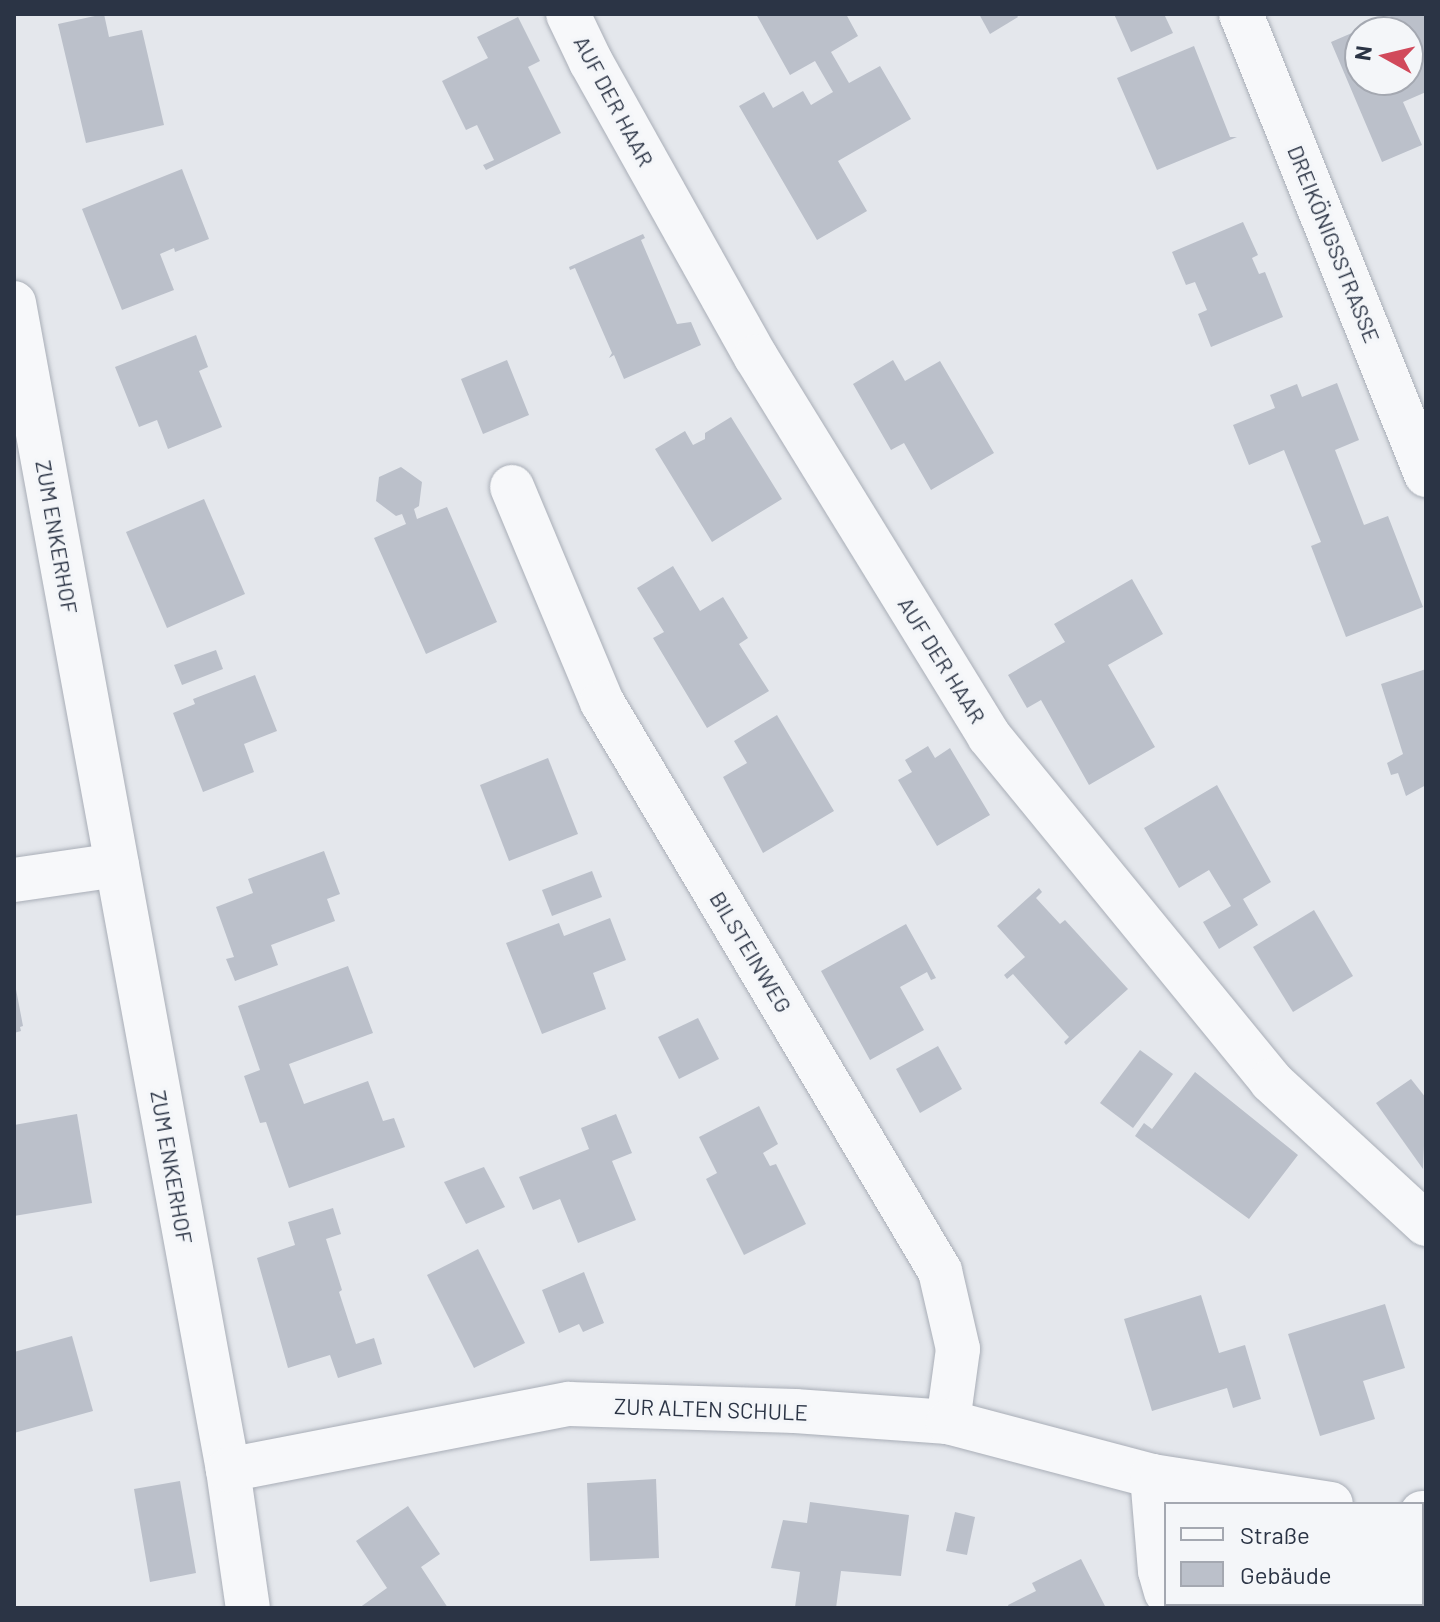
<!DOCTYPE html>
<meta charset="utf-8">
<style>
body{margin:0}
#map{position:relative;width:1440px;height:1622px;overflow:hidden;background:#e4e7ec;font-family:Barlow,sans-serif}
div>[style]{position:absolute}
.building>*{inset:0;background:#bbc0ca}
.roads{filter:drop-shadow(0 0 2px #a9aeb7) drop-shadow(0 0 2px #a9aeb7)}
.minor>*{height:44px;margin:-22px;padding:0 22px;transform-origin:22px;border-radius:22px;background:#f7f8fa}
span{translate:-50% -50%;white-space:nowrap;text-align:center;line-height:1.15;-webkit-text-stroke:7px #f4f6f9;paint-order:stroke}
.street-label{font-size:22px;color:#2b3445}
.frame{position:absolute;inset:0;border:16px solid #2b3445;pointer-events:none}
.legend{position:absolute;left:1164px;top:1502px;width:260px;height:104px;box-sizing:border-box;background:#f4f6f9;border:2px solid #a4a8b1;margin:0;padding:10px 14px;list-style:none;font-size:24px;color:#2b3445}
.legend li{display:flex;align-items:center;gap:16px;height:40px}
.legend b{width:40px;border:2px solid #a4a8b1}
.north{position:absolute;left:1344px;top:16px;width:80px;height:80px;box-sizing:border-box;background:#f4f6f9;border:2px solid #a4a8b1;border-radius:50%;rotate:278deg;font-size:22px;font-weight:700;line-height:32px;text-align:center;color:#2b3445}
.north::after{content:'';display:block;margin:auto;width:28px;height:36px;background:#d1495b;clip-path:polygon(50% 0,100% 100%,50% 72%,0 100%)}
</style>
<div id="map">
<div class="building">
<div style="clip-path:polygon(104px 14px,109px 37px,142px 30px,164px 125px,86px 143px,58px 24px)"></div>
<div style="clip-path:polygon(756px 14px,846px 14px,858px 36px,831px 52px,849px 83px,880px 66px,911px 119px,838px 161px,867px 211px,817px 240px,739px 106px,764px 92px,773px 108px,803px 91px,811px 105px,833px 92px,815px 61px,790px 75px)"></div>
<div style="clip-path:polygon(979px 14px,1016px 14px,1018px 17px,990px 34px)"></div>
<div style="clip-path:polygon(1114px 14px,1164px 14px,1173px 33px,1131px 52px)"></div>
<div style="clip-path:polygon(evenodd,1396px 14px,1426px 14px,1426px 92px,1403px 102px,1422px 145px,1382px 162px,1331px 42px,1396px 14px,1360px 32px,1408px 32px,1408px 80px,1360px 80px,1360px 32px)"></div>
<div style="clip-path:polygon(518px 17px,540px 61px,528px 67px,561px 133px,486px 170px,483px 165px,494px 160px,477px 125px,466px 130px,442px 81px,488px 58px,477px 37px)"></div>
<div style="clip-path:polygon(1194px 46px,1230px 137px,1237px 137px,1157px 170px,1117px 78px)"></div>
<div style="clip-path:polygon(182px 169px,209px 239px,175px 252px,174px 248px,160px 254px,174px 290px,122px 310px,82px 209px)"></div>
<div style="clip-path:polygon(1243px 222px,1258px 255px,1252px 258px,1259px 274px,1265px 272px,1283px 317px,1211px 347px,1198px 314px,1207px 310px,1195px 282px,1186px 285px,1172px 252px)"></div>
<div style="clip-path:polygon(643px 234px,645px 238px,641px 240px,677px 324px,691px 322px,701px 345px,624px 379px,614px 355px,609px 358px,612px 353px,575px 268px,570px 270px,569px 267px)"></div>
<div style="clip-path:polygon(196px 335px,208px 367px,199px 371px,222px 427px,168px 449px,157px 420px,139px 427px,115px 367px)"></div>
<div style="clip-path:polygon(507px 360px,529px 415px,483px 434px,461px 379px)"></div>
<div style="clip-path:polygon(893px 360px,905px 381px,940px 361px,994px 453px,931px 490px,904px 443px,891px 450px,853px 384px)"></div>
<div style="clip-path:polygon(1337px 383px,1359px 440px,1335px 450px,1364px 525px,1388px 516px,1423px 607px,1346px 637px,1311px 546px,1321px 542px,1284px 450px,1249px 465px,1233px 425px,1275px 408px,1270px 395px,1297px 384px,1302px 397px)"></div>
<div style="clip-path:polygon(731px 417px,782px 499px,712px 542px,655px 449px,685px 431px,693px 445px,705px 439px,705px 433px)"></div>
<div style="clip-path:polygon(401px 467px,422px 482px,419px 506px,414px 509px,417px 519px,447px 507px,497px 622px,426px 654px,374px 538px,406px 524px,402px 514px,396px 516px,376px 501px,379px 477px)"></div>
<div style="clip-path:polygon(204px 499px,245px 594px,167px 628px,126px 532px)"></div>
<div style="clip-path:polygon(673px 566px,700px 611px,723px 597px,748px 638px,739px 644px,769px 691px,707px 728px,653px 638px,664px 632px,637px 588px)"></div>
<div style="clip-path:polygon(1132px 579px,1163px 634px,1108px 665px,1155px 747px,1089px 785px,1041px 700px,1027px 708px,1008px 675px,1065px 642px,1054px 624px)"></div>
<div style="clip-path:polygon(216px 650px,223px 669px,182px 685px,174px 665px)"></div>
<div style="clip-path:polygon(1426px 669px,1426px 785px,1406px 796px,1398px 773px,1391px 775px,1387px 763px,1403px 754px,1381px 684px)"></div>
<div style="clip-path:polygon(255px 675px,277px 731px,244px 744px,254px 772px,203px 792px,173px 713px,195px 704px,193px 699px)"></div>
<div style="clip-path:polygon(777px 715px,834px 811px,763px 853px,723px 777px,747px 763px,734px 741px)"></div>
<div style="clip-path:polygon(928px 746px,935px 758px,950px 748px,990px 815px,937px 846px,898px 780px,912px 772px,905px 760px)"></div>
<div style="clip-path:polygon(548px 758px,578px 834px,509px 861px,480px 785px)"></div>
<div style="clip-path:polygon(1217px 785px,1271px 882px,1243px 899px,1258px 925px,1219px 949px,1203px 922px,1231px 906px,1209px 870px,1179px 888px,1144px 828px)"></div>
<div style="clip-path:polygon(324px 851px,340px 894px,327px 899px,335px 921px,271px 945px,278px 965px,235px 981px,226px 959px,234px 957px,216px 907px,253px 893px,248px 879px)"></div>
<div style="clip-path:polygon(592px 871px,602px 897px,552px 916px,542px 890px)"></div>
<div style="clip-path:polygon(1039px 888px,1042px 892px,1036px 898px,1060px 924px,1065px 920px,1128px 989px,1066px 1045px,1064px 1042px,1069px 1037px,1013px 974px,1007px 979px,1004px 975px,1025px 957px,997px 926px)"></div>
<div style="clip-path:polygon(1314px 910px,1353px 976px,1293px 1012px,1253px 947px)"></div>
<div style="clip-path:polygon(610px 918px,626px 960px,593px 973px,606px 1009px,542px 1034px,506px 943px,559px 923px,564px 936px)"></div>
<div style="clip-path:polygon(906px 924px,936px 978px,931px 980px,927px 972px,900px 987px,924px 1030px,870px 1060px,821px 971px)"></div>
<div style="clip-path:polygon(348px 966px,373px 1033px,289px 1064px,304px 1104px,368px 1081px,383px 1121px,394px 1118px,405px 1147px,289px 1188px,266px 1122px,260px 1123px,244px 1076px,260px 1070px,238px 1006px)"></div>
<div style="clip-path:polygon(15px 984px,23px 1026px,20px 1027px,21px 1031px,14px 1033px)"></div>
<div style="clip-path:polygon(698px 1018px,719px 1059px,679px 1079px,658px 1037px)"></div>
<div style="clip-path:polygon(938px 1046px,962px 1089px,920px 1113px,896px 1069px)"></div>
<div style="clip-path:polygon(1140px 1050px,1173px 1074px,1133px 1128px,1100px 1103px)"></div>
<div style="clip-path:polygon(1195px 1072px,1298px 1155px,1249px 1219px,1135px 1136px,1144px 1123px,1152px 1129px)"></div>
<div style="clip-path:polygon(1411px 1079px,1426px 1098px,1423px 1169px,1376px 1103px)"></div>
<div style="clip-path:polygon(759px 1106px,778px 1144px,763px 1153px,770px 1166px,776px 1164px,806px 1224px,744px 1255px,706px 1179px,717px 1173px,699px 1137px)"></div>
<div style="clip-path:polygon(77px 1114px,92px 1203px,14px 1216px,14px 1125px)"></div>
<div style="clip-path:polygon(616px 1114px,632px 1153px,612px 1161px,636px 1220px,578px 1243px,560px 1199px,533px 1210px,519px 1177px,589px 1149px,581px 1128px)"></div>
<div style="clip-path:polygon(484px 1167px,505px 1207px,466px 1224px,444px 1182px)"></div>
<div style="clip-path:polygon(333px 1208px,341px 1234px,326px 1239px,342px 1290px,339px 1292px,356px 1344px,374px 1338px,382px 1364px,338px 1378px,330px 1355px,288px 1368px,257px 1258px,295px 1245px,288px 1222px)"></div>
<div style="clip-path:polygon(478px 1249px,525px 1343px,474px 1368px,427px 1275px)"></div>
<div style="clip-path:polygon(584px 1272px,604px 1323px,583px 1332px,579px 1324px,559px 1333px,542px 1290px)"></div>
<div style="clip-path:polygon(1201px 1295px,1219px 1353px,1245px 1345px,1261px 1399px,1233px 1408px,1227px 1388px,1152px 1411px,1124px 1319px)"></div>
<div style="clip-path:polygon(1385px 1304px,1405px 1368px,1363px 1381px,1375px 1419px,1320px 1436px,1288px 1334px)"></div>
<div style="clip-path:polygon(72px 1336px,93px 1411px,14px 1433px,14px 1352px)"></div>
<div style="clip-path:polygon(656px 1479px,659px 1558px,590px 1561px,587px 1483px)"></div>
<div style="clip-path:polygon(180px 1481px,196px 1573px,150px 1582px,134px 1489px)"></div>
<div style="clip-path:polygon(810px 1502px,909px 1515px,901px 1576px,841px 1571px,836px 1608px,795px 1607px,800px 1572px,771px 1568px,783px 1520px,807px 1523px)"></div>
<div style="clip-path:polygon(408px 1506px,440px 1554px,421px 1567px,448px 1608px,359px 1608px,387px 1588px,356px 1541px)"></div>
<div style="clip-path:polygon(955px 1512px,975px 1517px,967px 1555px,946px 1551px)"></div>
<div style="clip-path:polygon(1081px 1559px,1106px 1608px,1009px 1608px,1008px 1605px,1036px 1591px,1032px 1583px)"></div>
<div style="clip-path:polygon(1256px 1604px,1365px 1604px,1365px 1608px,1271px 1608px)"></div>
</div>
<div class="roads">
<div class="minor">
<div style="left:568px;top:14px;width:53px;rotate:64.4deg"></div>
<div style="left:591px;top:62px;width:338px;rotate:60.8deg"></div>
<div style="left:756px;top:357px;width:445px;rotate:58.4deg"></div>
<div style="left:989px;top:736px;width:446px;rotate:50.7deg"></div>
<div style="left:1271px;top:1081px;width:211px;rotate:42.7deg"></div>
<div style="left:1241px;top:14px;width:497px;rotate:68.1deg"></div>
<div style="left:14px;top:303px;width:1186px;rotate:79.61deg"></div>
<div style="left:228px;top:1470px;width:139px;rotate:81.8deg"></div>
<div style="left:512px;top:487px;width:233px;rotate:67.3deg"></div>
<div style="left:602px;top:702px;width:662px;rotate:59.29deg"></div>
<div style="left:940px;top:1271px;width:80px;rotate:77deg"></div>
<div style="left:958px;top:1349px;width:74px;rotate:97.8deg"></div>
<div style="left:14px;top:880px;width:104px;rotate:-8.3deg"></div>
<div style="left:228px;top:1470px;width:347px;rotate:-11deg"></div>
<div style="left:569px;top:1404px;width:226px;rotate:1.8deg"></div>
<div style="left:795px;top:1411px;width:153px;rotate:4.1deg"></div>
<div style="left:948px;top:1422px;width:211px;rotate:14.8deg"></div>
<div style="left:1152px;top:1476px;width:181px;rotate:8.9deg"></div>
<div style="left:1152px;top:1476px;width:95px;rotate:85.2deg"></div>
<div style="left:1160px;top:1571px;width:22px;rotate:74deg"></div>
<div style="left:1422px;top:1513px;width:4px"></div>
</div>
</div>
<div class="street-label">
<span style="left:614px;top:101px;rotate:62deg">AUF DER HAAR</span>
<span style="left:1334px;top:244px;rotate:68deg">DREIKÖNIGSSTRASSE</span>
<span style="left:57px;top:537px;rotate:80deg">ZUM ENKERHOF</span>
<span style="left:942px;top:660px;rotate:58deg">AUF DER HAAR</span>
<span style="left:751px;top:952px;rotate:59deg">BILSTEINWEG</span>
<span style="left:172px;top:1167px;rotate:80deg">ZUM ENKERHOF</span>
<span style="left:711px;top:1409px;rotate:2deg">ZUR ALTEN SCHULE</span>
</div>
<div class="frame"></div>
<ul class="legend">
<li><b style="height:10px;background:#f7f8fa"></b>Straße</li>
<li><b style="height:22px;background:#bbc0ca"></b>Gebäude</li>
</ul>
<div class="north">N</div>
</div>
